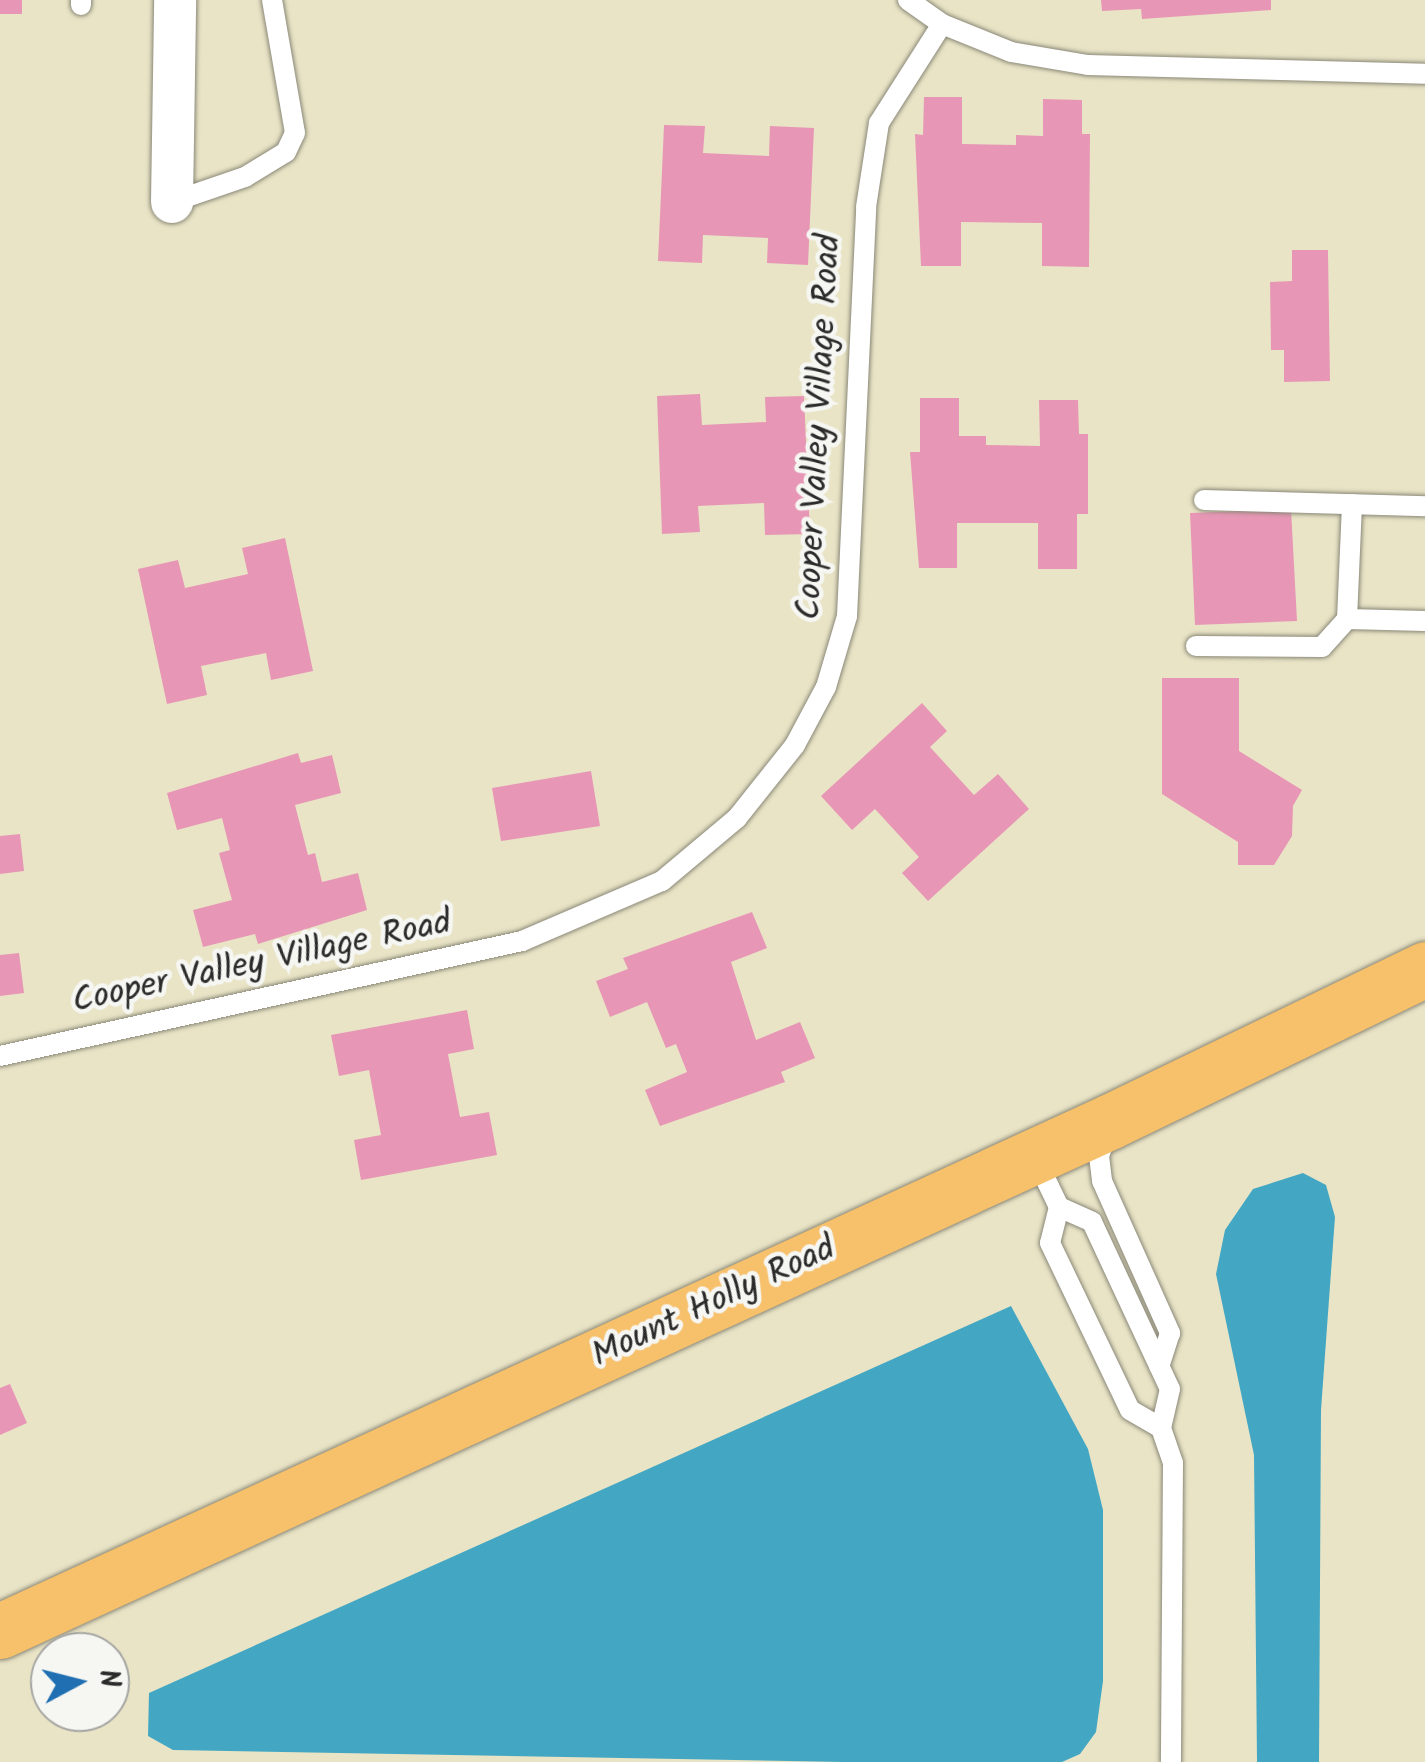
<!DOCTYPE html>
<style>
body{margin:0}
#map{position:relative;width:1425px;height:1762px;overflow:hidden;background:#e9e4c6;font-family:Kalam,sans-serif}
div>[style]{position:absolute}
.water>*{inset:0;background:#43a7c3}
.building>*{inset:0;background:#e797b5}
.roads{filter:drop-shadow(0 0 2px #8a8878) drop-shadow(0 0 2px #8a8878)}
.service>*{height:20px;margin:-10px;padding:0 10px;transform-origin:10px;border-radius:10px;background:#fff}
.minor>*{height:42px;margin:-21px;padding:0 21px;transform-origin:21px;border-radius:21px;background:#fff}
.primary>*{height:55px;margin:-27.5px;padding:0 27.5px;transform-origin:27.5px;border-radius:27.5px;background:#f7c06b}
span{translate:-50% -50%;white-space:nowrap;text-align:center;line-height:1.15;-webkit-text-stroke:9px #f6f6f2;paint-order:stroke}
.street-label{font-size:35px;color:#2b2b2b}
.north{position:absolute;left:30px;top:1632px;width:100px;height:100px;box-sizing:border-box;background:#f6f6f2;border:2px solid #a5a5a2;border-radius:50%;rotate:83deg;font-size:28px;font-weight:700;line-height:40px;text-align:center;color:#2b2b2b}
.north::after{content:'';display:block;margin:auto;width:35px;height:45px;background:#1f6fb2;clip-path:polygon(50% 0,100% 100%,50% 72%,0 100%)}
</style>
<div id="map">
<div class="water">
<div style="clip-path:polygon(1303px 1173px,1326px 1185px,1335px 1217px,1321px 1410px,1319px 1762px,1257px 1762px,1254px 1455px,1216px 1274px,1225px 1230px,1253px 1189px)"></div>
<div style="clip-path:polygon(1011px 1306px,1088px 1449px,1103px 1510px,1103px 1681px,1096px 1732px,1080px 1754px,1062px 1762px,842px 1762px,173px 1750px,148px 1736px,149px 1693px)"></div>
</div>
<div class="building">
<div style="clip-path:polygon(0 0,22px 0,22px 14px,0 14px)"></div>
<div style="clip-path:polygon(1101px 0,1271px 0,1271px 10px,1142px 19px,1141px 9px,1102px 11px)"></div>
<div style="clip-path:polygon(924px 97px,962px 97px,962px 144px,1016px 145px,1016px 135px,1043px 136px,1043px 99px,1082px 100px,1082px 134px,1090px 134px,1089px 267px,1042px 266px,1042px 223px,961px 222px,961px 266px,921px 266px,915px 134px,923px 135px)"></div>
<div style="clip-path:polygon(664px 125px,705px 126px,703px 153px,769px 156px,770px 126px,814px 128px,808px 265px,767px 263px,768px 238px,703px 235px,702px 263px,658px 261px)"></div>
<div style="clip-path:polygon(1292px 250px,1328px 250px,1330px 381px,1284px 382px,1284px 350px,1271px 350px,1270px 282px,1292px 281px)"></div>
<div style="clip-path:polygon(700px 394px,702px 425px,766px 422px,765px 397px,804px 396px,810px 534px,765px 535px,764px 503px,698px 506px,700px 532px,662px 534px,657px 396px)"></div>
<div style="clip-path:polygon(920px 398px,959px 398px,959px 436px,986px 436px,986px 445px,1040px 446px,1039px 400px,1078px 400px,1079px 434px,1088px 434px,1088px 514px,1077px 514px,1077px 569px,1038px 569px,1038px 523px,957px 523px,957px 568px,919px 568px,910px 452px,920px 452px)"></div>
<div style="clip-path:polygon(1291px 509px,1297px 621px,1195px 625px,1190px 513px)"></div>
<div style="clip-path:polygon(285px 538px,313px 671px,271px 680px,266px 653px,201px 666px,207px 695px,167px 704px,138px 569px,178px 560px,185px 588px,248px 574px,242px 548px)"></div>
<div style="clip-path:polygon(1162px 678px,1239px 678px,1239px 751px,1302px 790px,1293px 806px,1292px 836px,1274px 865px,1238px 865px,1238px 842px,1162px 794px)"></div>
<div style="clip-path:polygon(922px 703px,947px 731px,930px 747px,974px 795px,998px 774px,1029px 809px,928px 901px,902px 873px,919px 857px,875px 809px,852px 830px,821px 796px)"></div>
<div style="clip-path:polygon(298px 753px,301px 763px,332px 755px,341px 793px,295px 805px,308px 855px,315px 853px,322px 882px,358px 873px,367px 910px,258px 944px,255px 934px,203px 947px,193px 910px,232px 900px,219px 853px,230px 850px,222px 818px,177px 830px,167px 793px)"></div>
<div style="clip-path:polygon(591px 771px,600px 826px,501px 841px,492px 788px)"></div>
<div style="clip-path:polygon(20px 834px,24px 871px,0 874px,0 836px)"></div>
<div style="clip-path:polygon(752px 912px,767px 948px,731px 962px,756px 1040px,800px 1022px,815px 1058px,781px 1072px,785px 1082px,660px 1126px,645px 1090px,687px 1072px,676px 1044px,666px 1048px,647px 1002px,610px 1017px,596px 981px,628px 969px,623px 958px)"></div>
<div style="clip-path:polygon(19px 953px,24px 993px,0 996px,0 955px)"></div>
<div style="clip-path:polygon(467px 1010px,474px 1049px,448px 1054px,460px 1117px,489px 1112px,497px 1155px,361px 1180px,354px 1140px,381px 1135px,369px 1070px,339px 1076px,331px 1035px)"></div>
<div style="clip-path:polygon(10px 1384px,27px 1423px,0 1435px,0 1388px)"></div>
</div>
<div class="roads">
<div class="service">
<div style="left:908px;top:0;width:42px;rotate:35.2deg"></div>
<div style="left:942px;top:24px;width:74px;rotate:22.1deg"></div>
<div style="left:1011px;top:52px;width:78px;rotate:9.6deg"></div>
<div style="left:1088px;top:65px;width:337px;rotate:1.5deg"></div>
<div style="left:81px;top:5px;width:5px;rotate:-90deg"></div>
<div style="left:172px;top:202px;width:77px;rotate:-18.9deg"></div>
<div style="left:245px;top:177px;width:48px;rotate:-31.4deg"></div>
<div style="left:286px;top:152px;width:21px;rotate:-65deg"></div>
<div style="left:295px;top:133px;width:135px;rotate:-99.8deg"></div>
<div style="left:1204px;top:500px;width:221px;rotate:1.6deg"></div>
<div style="left:1347px;top:619px;width:115px;rotate:-87.5deg"></div>
<div style="left:1196px;top:646px;width:126px;rotate:0.5deg"></div>
<div style="left:1322px;top:647px;width:38px;rotate:-48deg"></div>
<div style="left:1347px;top:619px;width:78px;rotate:1.5deg"></div>
<div style="left:0;top:1056px;width:535px;rotate:-12.42deg"></div>
<div style="left:522px;top:941px;width:152px;rotate:-23.2deg"></div>
<div style="left:662px;top:881px;width:98px;rotate:-40deg"></div>
<div style="left:737px;top:818px;width:93px;rotate:-51.5deg"></div>
<div style="left:795px;top:745px;width:66px;rotate:-61.9deg"></div>
<div style="left:826px;top:687px;width:74px;rotate:-73.5deg"></div>
<div style="left:847px;top:616px;width:409px;rotate:-87.3deg"></div>
<div style="left:866px;top:207px;width:85px;rotate:-81.2deg"></div>
<div style="left:879px;top:123px;width:117px;rotate:-57.5deg"></div>
<div style="left:1108px;top:1131px;width:27px;rotate:110deg"></div>
<div style="left:1099px;top:1156px;width:25px;rotate:83deg"></div>
<div style="left:1102px;top:1181px;width:167px;rotate:65.9deg"></div>
<div style="left:1170px;top:1333px;width:35px;rotate:108deg"></div>
<div style="left:1035px;top:1157px;width:55px;rotate:64.4deg"></div>
<div style="left:1059px;top:1207px;width:37px;rotate:104deg"></div>
<div style="left:1050px;top:1243px;width:185px;rotate:64.4deg"></div>
<div style="left:1130px;top:1410px;width:36px;rotate:30deg"></div>
<div style="left:1059px;top:1207px;width:36px;rotate:24deg"></div>
<div style="left:1092px;top:1222px;width:184px;rotate:65deg"></div>
<div style="left:1170px;top:1389px;width:40px;rotate:103deg"></div>
<div style="left:1161px;top:1428px;width:37px;rotate:71deg"></div>
<div style="left:1173px;top:1463px;width:299px;rotate:90.4deg"></div>
</div>
<div class="minor">
<div style="left:172px;top:202px;width:202px;rotate:-89.1deg"></div>
</div>
<div class="primary">
<div style="left:0;top:1631px;width:1222px;rotate:-24.66deg"></div>
<div style="left:1111px;top:1121px;width:349px;rotate:-25.8deg"></div>
</div>
</div>
<div class="street-label">
<span style="left:820px;top:427px;rotate:-87deg">Cooper Valley Village Road</span>
<span style="left:262px;top:963px;rotate:-12deg">Cooper Valley Village Road</span>
<span style="left:714px;top:1303px;rotate:-25deg">Mount Holly Road</span>
</div>
<div class="north">N</div>
</div>
